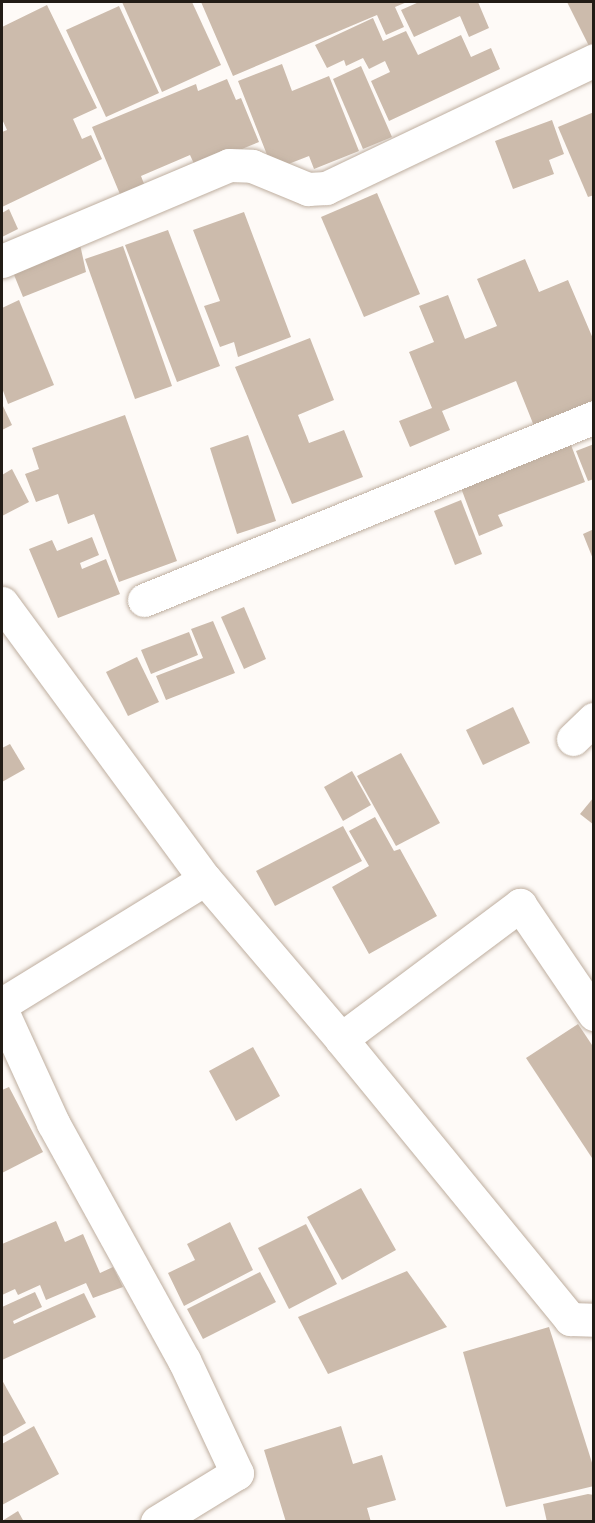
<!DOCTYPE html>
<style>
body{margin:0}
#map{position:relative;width:595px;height:1523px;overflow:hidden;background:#fefaf7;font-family:"Roboto Serif",serif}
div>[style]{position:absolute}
.building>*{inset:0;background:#ccbbac}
.roads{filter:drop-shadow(0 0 2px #beae9f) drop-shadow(0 0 2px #beae9f)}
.minor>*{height:33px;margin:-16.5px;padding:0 16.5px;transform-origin:16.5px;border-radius:16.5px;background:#fff}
span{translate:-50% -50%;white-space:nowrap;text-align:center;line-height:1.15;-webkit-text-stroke:5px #fefaf7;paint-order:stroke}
.frame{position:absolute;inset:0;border:3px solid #221c16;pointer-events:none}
</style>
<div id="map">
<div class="building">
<div style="clip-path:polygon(122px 2px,192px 2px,221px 65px,162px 92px)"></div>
<div style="clip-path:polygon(201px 2px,407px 2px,395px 7px,404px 27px,386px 35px,377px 15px,233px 76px)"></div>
<div style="clip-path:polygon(419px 2px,478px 2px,489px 28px,469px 37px,460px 16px,414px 37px,401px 10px)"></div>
<div style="clip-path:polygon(567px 2px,594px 2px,594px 56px)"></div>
<div style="clip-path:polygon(47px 5px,97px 108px,73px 119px,82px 139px,91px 135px,102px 159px,2px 207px,2px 132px,7px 130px,2px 119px,2px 27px)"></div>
<div style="clip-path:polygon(119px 6px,159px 93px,106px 117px,66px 30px)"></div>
<div style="clip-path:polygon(373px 18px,383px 41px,406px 31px,418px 55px,461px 35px,471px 57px,491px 48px,500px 69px,389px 121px,371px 81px,390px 72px,385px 61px,369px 69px,363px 58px,346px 66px,344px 60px,327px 68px,315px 45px)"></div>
<div style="clip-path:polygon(282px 64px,292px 91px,329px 76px,359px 151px,314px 169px,309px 156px,273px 170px,238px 81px)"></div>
<div style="clip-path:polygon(361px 66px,392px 137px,363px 149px,333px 79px)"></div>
<div style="clip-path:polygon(227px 79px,236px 100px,241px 98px,259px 142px,196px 168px,190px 155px,141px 176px,146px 189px,122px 199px,92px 127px,196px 84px,198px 91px)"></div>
<div style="clip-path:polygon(594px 112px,594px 195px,588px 197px,558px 127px)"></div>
<div style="clip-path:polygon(552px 120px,564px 154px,549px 160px,554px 174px,513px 189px,495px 141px)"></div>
<div style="clip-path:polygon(377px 193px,420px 294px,364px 317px,321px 217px)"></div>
<div style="clip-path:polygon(9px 209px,18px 229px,2px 237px,2px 213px)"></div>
<div style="clip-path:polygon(244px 212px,291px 337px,238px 357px,234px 342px,220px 347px,204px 306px,220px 301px,193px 230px)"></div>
<div style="clip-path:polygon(168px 230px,220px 366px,177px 382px,125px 245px)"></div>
<div style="clip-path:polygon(78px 235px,86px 272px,23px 297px,10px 265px)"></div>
<div style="clip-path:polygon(123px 246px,172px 386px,135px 399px,85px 259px)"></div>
<div style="clip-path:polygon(525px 259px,539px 292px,568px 280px,594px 341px,594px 402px,534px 426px,516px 381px,442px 411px,450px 430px,410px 447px,399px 421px,432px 408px,409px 352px,434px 342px,419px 306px,448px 295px,465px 339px,497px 326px,477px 279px)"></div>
<div style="clip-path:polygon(19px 300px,54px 385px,8px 404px,2px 388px,2px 308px)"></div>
<div style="clip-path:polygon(310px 338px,334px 400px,298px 415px,309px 443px,344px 430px,363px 477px,292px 504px,235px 367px)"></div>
<div style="clip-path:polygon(2px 404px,12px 425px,2px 430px)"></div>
<div style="clip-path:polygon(125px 415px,177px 561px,119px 582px,94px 514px,68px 524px,58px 494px,36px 502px,25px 474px,39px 469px,32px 448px)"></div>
<div style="clip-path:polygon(248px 435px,276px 521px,237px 534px,210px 448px)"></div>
<div style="clip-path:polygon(568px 437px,585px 482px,498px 515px,503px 526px,479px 536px,458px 480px)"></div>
<div style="clip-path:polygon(594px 444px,594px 479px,588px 481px,576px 451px)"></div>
<div style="clip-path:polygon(12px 469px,29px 502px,2px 516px,2px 475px)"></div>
<div style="clip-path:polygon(461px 500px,482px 554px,455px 565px,434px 511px)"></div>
<div style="clip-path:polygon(594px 529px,594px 559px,593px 559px,583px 534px)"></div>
<div style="clip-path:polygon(92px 537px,99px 555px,80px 563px,82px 569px,106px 559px,120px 594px,58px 618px,29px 549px,52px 540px,57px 551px)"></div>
<div style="clip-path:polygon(244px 607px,266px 659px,244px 669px,221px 617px)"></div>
<div style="clip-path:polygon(213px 621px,235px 673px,166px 700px,156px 676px,203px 658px,191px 629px)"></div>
<div style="clip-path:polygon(189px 632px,198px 655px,151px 674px,141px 650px)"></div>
<div style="clip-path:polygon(137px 657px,159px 702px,128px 716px,106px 672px)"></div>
<div style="clip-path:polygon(513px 707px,530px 743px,483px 765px,466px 730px)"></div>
<div style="clip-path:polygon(10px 744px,25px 769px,2px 782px,2px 748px)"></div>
<div style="clip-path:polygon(401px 753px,440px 823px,396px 846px,357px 776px)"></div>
<div style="clip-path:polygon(352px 771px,371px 805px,343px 821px,324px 787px)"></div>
<div style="clip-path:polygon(594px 797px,594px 825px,580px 814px)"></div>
<div style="clip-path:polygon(375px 817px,394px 851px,400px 849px,437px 916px,369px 954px,332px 887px,369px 866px,349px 831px)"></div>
<div style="clip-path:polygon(343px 826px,362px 861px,275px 906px,256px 871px)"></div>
<div style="clip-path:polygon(578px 1024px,594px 1048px,594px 1161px,526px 1058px)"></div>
<div style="clip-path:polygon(253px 1047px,280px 1096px,236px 1121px,209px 1071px)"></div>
<div style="clip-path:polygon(9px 1087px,43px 1152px,2px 1173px,2px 1090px)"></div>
<div style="clip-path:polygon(361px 1188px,396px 1250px,342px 1280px,307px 1217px)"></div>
<div style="clip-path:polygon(56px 1221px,65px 1242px,83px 1234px,100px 1273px,113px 1267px,123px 1287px,93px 1298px,86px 1283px,46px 1300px,40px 1285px,18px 1295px,15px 1289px,2px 1295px,2px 1244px)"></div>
<div style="clip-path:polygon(230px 1222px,253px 1270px,184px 1306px,168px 1273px,195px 1260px,187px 1244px)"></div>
<div style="clip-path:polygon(306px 1224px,337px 1284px,289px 1309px,258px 1248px)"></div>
<div style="clip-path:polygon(407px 1271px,447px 1327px,328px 1374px,298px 1317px)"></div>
<div style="clip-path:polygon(260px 1272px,276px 1302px,203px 1339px,187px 1309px)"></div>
<div style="clip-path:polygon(35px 1292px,42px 1307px,13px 1321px,14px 1324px,84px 1293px,96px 1317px,2px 1360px,2px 1307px)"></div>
<div style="clip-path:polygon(549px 1327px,594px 1469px,594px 1486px,506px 1507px,463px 1352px)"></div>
<div style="clip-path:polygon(2px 1380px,26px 1423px,2px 1437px)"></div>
<div style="clip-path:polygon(34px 1426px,59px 1474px,2px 1505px,2px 1444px)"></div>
<div style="clip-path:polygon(341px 1426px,353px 1464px,382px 1455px,396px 1500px,367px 1508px,371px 1522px,286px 1522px,264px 1450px)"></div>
<div style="clip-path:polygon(588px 1494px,594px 1495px,594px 1522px,547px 1522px,543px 1504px)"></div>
<div style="clip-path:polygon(18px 1511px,24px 1522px,2px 1522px,2px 1521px)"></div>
</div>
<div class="roads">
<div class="minor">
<div style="left:2px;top:261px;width:246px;rotate:-22.9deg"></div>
<div style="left:229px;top:165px;width:23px;rotate:2deg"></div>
<div style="left:252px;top:166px;width:61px;rotate:22.3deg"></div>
<div style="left:308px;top:189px;width:18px;rotate:-3deg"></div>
<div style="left:326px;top:188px;width:297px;rotate:-25.5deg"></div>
<div style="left:144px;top:600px;width:486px;rotate:-22.1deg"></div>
<div style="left:2px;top:603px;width:343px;rotate:53.7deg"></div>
<div style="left:205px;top:879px;width:210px;rotate:49.6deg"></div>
<div style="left:341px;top:1039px;width:362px;rotate:50.7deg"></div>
<div style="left:570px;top:1319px;width:24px;rotate:2deg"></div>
<div style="left:573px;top:739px;width:29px;rotate:-44deg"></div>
<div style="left:2px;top:1004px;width:238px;rotate:-31.6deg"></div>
<div style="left:2px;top:1011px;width:123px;rotate:65.5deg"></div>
<div style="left:53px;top:1123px;width:271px;rotate:61.1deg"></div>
<div style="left:184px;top:1360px;width:125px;rotate:64.9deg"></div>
<div style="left:237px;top:1473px;width:94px;rotate:148.5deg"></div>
<div style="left:341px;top:1039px;width:224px;rotate:-36.8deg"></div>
<div style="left:520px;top:905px;width:132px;rotate:55.8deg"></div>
</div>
</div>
<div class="frame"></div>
</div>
